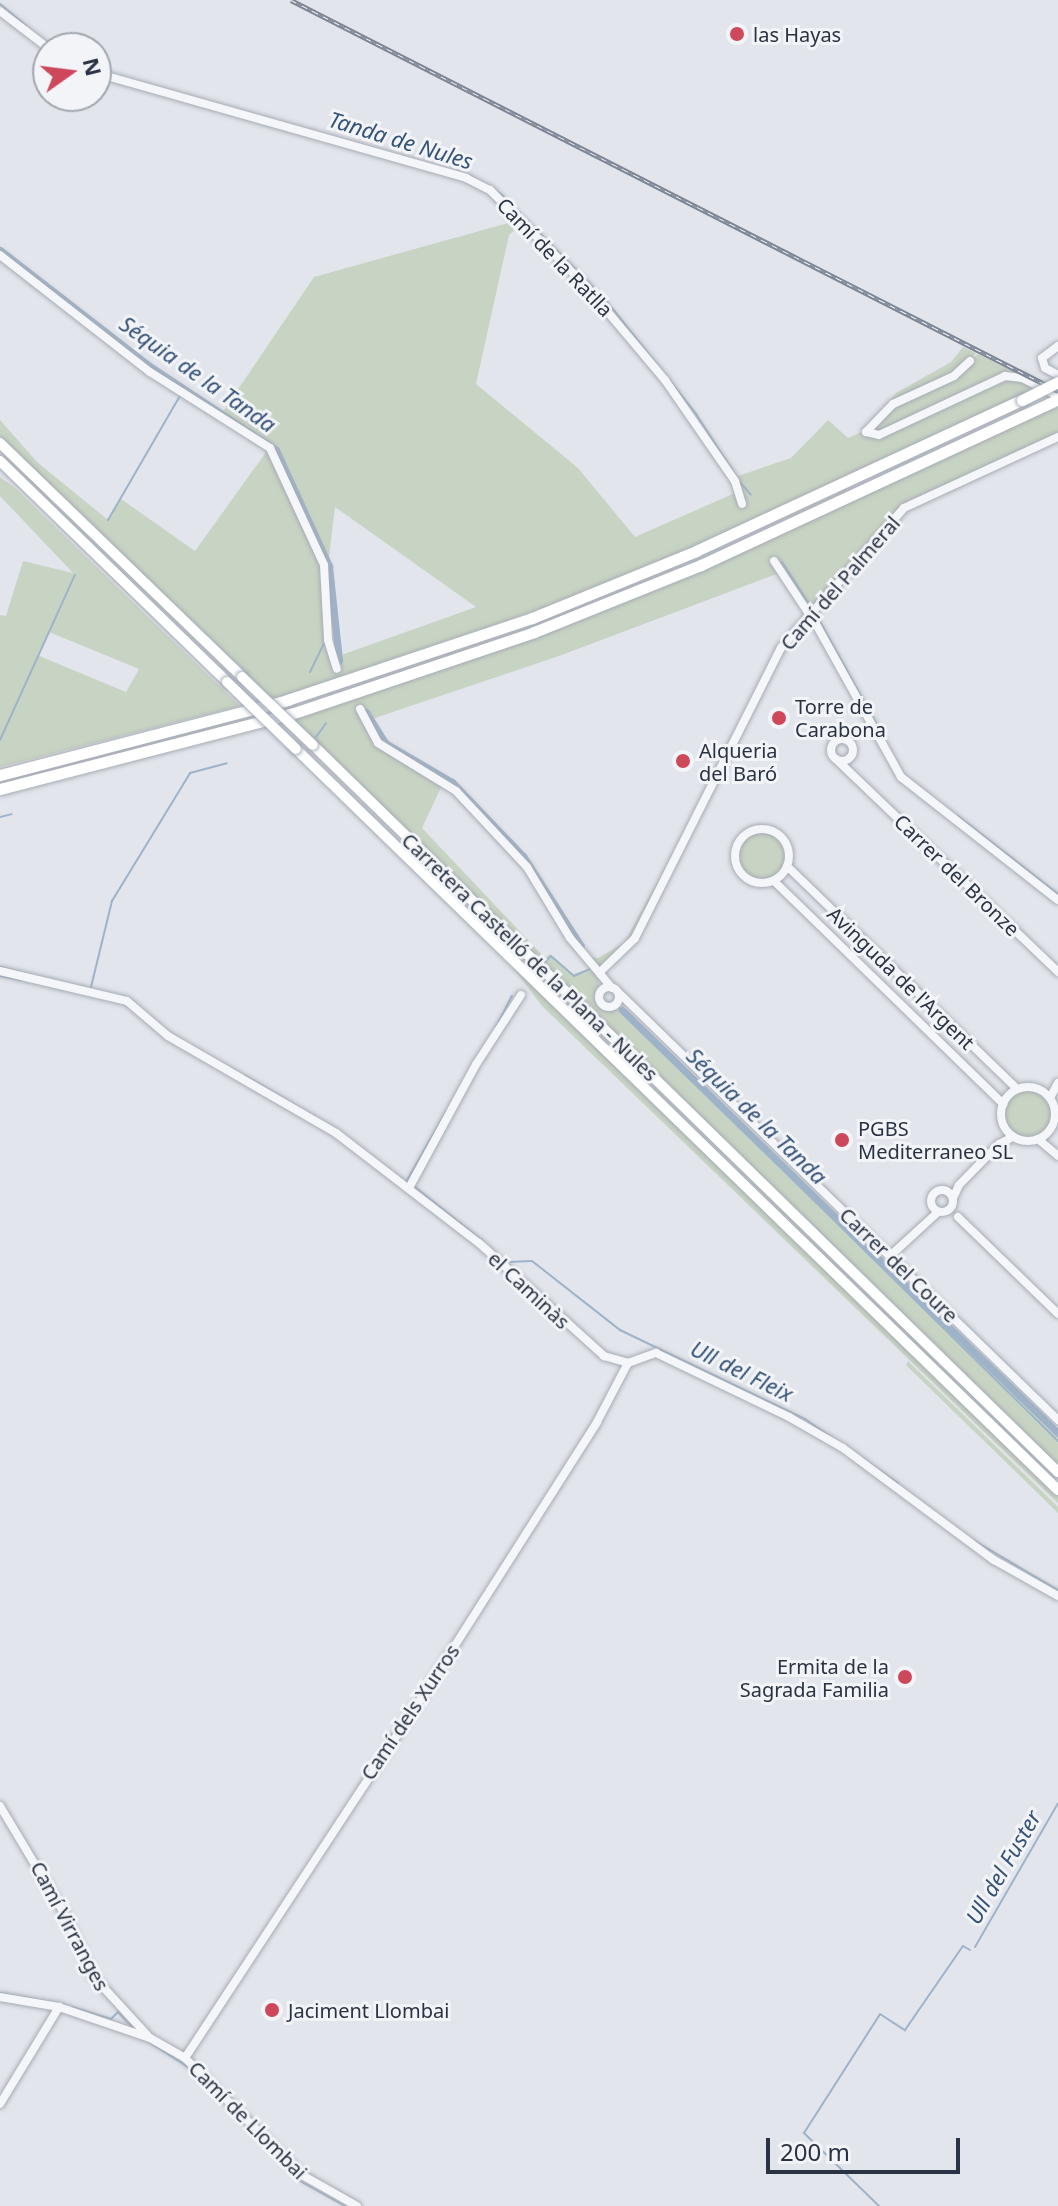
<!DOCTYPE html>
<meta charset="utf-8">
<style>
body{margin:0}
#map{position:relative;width:1058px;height:2206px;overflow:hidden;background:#e2e5eb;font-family:"Noto Sans",sans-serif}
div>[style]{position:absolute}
.green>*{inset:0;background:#c8d4c3}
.round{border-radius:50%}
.stream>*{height:2px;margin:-1px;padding:0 1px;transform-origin:1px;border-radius:1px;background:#9eb3ca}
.canal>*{height:7px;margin:-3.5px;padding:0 3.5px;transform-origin:3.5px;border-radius:3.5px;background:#9eb3ca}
.roads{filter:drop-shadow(0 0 2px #a7acb5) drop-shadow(0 0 2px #a7acb5)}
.minor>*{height:8px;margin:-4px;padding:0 4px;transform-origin:4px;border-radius:4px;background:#f5f6f9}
.minor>.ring{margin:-4px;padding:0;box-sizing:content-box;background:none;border:8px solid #f5f6f9;border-radius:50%}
.major>*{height:10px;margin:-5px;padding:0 5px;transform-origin:5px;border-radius:5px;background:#fff}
.highway>*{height:11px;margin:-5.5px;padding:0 5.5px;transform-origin:5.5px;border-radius:5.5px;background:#fff}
.rail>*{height:5px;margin-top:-2.5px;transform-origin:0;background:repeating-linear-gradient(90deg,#f2f4f8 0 6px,#7c8594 0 12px);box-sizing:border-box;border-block:2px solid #7c8594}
.bridges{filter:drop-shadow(0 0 2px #a2aab6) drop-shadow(0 0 2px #a2aab6)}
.major-bridge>*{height:10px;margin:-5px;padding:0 5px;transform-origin:5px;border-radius:5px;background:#fff}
.highway-bridge>*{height:11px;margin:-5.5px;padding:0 5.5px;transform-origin:5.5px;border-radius:5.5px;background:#fff}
.dots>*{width:22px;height:22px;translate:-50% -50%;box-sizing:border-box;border:4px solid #f2f4f8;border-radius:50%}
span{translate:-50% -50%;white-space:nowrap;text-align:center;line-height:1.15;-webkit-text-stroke:6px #f2f4f8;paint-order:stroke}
.poi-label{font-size:20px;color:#2a3343}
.left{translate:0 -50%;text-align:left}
.right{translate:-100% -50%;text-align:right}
.street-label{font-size:20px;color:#2a3343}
.water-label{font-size:22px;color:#345177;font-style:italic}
.north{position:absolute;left:32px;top:32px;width:80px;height:80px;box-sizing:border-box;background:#f2f4f8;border:2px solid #a2a7b0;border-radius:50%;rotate:76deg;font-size:22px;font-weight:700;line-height:32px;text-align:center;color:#2a3343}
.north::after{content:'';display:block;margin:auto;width:28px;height:36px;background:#ce485b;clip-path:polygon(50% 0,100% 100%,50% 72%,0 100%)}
.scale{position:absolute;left:766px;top:2138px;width:194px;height:36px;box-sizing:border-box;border:4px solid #2a3343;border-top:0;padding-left:10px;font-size:24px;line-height:28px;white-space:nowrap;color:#2a3343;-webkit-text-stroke:6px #f2f4f8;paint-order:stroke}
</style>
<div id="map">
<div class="green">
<div style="clip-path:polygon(evenodd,519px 220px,524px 222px,509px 235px,476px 384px,578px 468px,635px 537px,735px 493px,732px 478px,791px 458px,828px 420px,848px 438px,868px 429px,896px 393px,951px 362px,963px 347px,976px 353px,969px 361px,978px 354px,1043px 386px,754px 522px,550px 606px,272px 701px,0 438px,0 420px,37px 462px,108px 520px,121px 499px,195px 551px,269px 448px,220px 416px,314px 277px,519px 220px,335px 507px,476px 607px,333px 658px,327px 573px,335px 507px)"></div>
<div style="clip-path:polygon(1058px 404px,1058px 436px,904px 507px,811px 615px,782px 572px,559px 656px,366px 721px,378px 743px,444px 781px,422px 828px,545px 958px,550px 954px,573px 974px,594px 967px,585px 957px,598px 958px,624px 943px,703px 799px,638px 932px,599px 977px,598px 1003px,608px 1010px,626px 1009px,1058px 1428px,1058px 1467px,290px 718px,518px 642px,767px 540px)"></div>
<div style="clip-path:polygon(evenodd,0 477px,15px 488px,240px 706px,0 767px,0 615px,6px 616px,23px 561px,73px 573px,0 496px,0 477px,49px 632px,139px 669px,126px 692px,37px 655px,49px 632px)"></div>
<div style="clip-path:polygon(267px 725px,1058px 1495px,1058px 1503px,542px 1006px,511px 965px)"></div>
<div class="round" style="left:737px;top:831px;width:50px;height:50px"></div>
<div class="round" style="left:1004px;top:1090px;width:48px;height:48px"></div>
<div style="clip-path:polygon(908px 1361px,1058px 1507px,1058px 1513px,906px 1365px)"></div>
</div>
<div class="stream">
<div style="left:0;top:4px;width:34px;rotate:40deg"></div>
<div style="left:469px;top:175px;width:37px;rotate:31deg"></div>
<div style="left:501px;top:194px;width:148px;rotate:45.3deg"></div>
<div style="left:605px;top:299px;width:147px;rotate:51.6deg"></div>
<div style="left:696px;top:414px;width:74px;rotate:57.2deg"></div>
<div style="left:739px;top:481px;width:18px;rotate:49deg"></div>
<div style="left:108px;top:520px;width:143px;rotate:-59.9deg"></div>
<div style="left:782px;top:562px;width:54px;rotate:57.2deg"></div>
<div style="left:818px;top:618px;width:129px;rotate:61.2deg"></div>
<div style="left:310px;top:672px;width:32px;rotate:-64deg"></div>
<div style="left:316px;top:737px;width:17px;rotate:-54deg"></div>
<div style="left:0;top:740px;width:181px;rotate:-65.6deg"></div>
<div style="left:958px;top:816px;width:127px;rotate:38deg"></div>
<div style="left:0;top:817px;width:12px;rotate:-14deg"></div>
<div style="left:545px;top:962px;width:8px;rotate:-45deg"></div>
<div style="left:551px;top:956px;width:30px;rotate:41deg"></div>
<div style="left:574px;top:976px;width:17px;rotate:-24deg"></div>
<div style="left:0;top:967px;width:138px;rotate:14.6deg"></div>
<div style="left:0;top:976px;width:21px;rotate:11deg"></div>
<div style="left:91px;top:987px;width:89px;rotate:-76.3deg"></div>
<div style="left:112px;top:901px;width:150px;rotate:-58.6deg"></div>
<div style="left:190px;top:773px;width:38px;rotate:-15deg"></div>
<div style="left:619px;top:1008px;width:617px;rotate:44.61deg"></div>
<div style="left:496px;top:1027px;width:35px;rotate:-63deg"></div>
<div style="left:244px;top:1075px;width:106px;rotate:30.7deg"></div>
<div style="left:406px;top:1182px;width:81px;rotate:-60.3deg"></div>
<div style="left:415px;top:1187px;width:87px;rotate:38.5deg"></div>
<div style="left:505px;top:1262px;width:27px;rotate:-2deg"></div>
<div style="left:532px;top:1261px;width:112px;rotate:38.1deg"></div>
<div style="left:620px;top:1330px;width:205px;rotate:25.7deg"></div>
<div style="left:805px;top:1419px;width:113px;rotate:34.5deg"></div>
<div style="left:973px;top:1540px;width:99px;rotate:30.5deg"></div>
<div style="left:975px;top:1947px;width:166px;rotate:-60deg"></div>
<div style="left:0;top:1993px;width:67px;rotate:10.3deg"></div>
<div style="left:72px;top:2007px;width:41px;rotate:17.1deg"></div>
<div style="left:111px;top:2019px;width:10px;rotate:-45deg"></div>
<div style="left:118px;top:2012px;width:21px;rotate:47deg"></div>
<div style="left:149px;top:2042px;width:46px;rotate:32.7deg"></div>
<div style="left:278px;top:2157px;width:28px;rotate:49deg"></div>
<div style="left:300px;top:2181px;width:51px;rotate:29.1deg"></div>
<div style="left:879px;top:2206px;width:105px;rotate:-135.8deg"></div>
<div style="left:804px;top:2133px;width:141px;rotate:-57.4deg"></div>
<div style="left:880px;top:2014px;width:30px;rotate:33deg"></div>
<div style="left:905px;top:2030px;width:102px;rotate:-55.4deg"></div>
<div style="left:963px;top:1946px;width:8px;rotate:30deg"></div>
</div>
<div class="canal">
<div style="left:0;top:250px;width:191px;rotate:37.8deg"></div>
<div style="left:151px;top:367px;width:150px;rotate:33.6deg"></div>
<div style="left:276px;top:450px;width:128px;rotate:65.4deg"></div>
<div style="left:329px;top:566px;width:95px;rotate:83.9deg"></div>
<div style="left:366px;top:712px;width:36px;rotate:58deg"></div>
<div style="left:385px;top:743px;width:78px;rotate:30.2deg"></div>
<div style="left:452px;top:782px;width:103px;rotate:46.2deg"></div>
<div style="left:523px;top:856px;width:107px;rotate:57.2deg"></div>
<div style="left:622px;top:1010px;width:340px;rotate:44.2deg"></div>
<div style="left:869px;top:1250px;width:263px;rotate:44.1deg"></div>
</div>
<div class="roads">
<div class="minor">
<div style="left:0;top:11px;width:61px;rotate:37.6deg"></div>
<div style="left:96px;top:73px;width:385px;rotate:15.8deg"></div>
<div style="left:466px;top:178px;width:27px;rotate:27deg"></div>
<div style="left:490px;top:190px;width:134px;rotate:45deg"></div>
<div style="left:585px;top:285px;width:124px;rotate:49.9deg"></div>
<div style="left:665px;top:380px;width:123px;rotate:55.3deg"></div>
<div style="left:735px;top:481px;width:24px;rotate:73deg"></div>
<div style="left:0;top:255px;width:190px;rotate:38deg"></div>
<div style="left:150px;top:372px;width:142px;rotate:32.3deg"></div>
<div style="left:270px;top:448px;width:129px;rotate:65.2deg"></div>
<div style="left:324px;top:565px;width:75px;rotate:86.9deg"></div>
<div style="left:328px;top:640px;width:30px;rotate:73deg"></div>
<div style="left:1058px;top:346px;width:20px;rotate:143deg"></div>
<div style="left:1042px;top:358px;width:10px;rotate:73deg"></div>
<div style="left:1045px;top:368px;width:15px;rotate:28deg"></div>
<div style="left:970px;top:361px;width:22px;rotate:137deg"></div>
<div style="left:954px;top:376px;width:67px;rotate:155.3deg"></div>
<div style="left:893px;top:404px;width:39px;rotate:134deg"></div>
<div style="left:866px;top:432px;width:13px;rotate:13deg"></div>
<div style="left:879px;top:435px;width:139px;rotate:-25.1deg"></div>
<div style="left:1005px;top:376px;width:17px;rotate:7deg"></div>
<div style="left:1022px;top:378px;width:40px;rotate:26.6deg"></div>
<div style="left:774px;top:561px;width:78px;rotate:56.5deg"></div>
<div style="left:817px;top:626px;width:173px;rotate:60.9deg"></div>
<div style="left:901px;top:777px;width:199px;rotate:38.1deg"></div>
<div style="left:360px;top:709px;width:38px;rotate:62deg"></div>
<div style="left:378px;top:743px;width:92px;rotate:31.6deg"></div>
<div style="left:456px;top:791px;width:104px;rotate:46.9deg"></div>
<div style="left:527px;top:867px;width:83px;rotate:58.8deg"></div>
<div style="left:570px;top:938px;width:65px;rotate:50deg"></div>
<div class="ring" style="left:831px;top:739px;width:14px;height:14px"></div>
<div style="left:836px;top:759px;width:308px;rotate:43.8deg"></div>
<div class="ring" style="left:735px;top:829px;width:46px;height:46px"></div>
<div style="left:787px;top:866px;width:320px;rotate:44.1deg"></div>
<div style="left:774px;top:881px;width:320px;rotate:44.2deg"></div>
<div style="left:0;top:971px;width:130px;rotate:13.3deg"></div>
<div style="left:127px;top:1001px;width:54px;rotate:40.5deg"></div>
<div style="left:168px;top:1036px;width:194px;rotate:30deg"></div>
<div style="left:336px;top:1133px;width:180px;rotate:37.6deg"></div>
<div style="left:479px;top:1243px;width:169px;rotate:42.1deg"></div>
<div style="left:604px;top:1356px;width:25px;rotate:16deg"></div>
<div style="left:628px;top:1363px;width:30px;rotate:-20deg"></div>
<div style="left:656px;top:1353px;width:148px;rotate:25.7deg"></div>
<div style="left:789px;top:1417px;width:62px;rotate:29.9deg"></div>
<div style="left:843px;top:1448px;width:188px;rotate:36.6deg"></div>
<div style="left:994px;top:1560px;width:73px;rotate:29.4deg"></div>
<div style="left:601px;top:971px;width:47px;rotate:-44.1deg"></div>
<div style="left:635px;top:938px;width:325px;rotate:-63.3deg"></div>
<div style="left:781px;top:648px;width:186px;rotate:-48.7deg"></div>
<div style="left:904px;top:508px;width:170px;rotate:-24.8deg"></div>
<div class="ring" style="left:599px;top:987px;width:12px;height:12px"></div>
<div style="left:618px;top:992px;width:614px;rotate:44.21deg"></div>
<div class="ring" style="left:1001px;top:1087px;width:46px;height:46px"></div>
<div style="left:1050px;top:1098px;width:17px;rotate:-62deg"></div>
<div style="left:1038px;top:1139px;width:26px;rotate:40deg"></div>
<div style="left:409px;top:1188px;width:142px;rotate:-61.5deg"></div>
<div style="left:477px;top:1063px;width:81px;rotate:-57.1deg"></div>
<div class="ring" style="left:931px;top:1190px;width:14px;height:14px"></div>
<div style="left:953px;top:1198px;width:14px;rotate:-65deg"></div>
<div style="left:959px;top:1185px;width:57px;rotate:-45.7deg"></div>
<div style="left:999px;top:1144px;width:16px;rotate:-27deg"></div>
<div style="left:958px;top:1217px;width:139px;rotate:44.1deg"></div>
<div style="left:890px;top:1256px;width:65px;rotate:-42.5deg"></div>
<div style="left:0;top:1806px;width:125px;rotate:59.1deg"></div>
<div style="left:64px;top:1913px;width:69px;rotate:65.3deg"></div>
<div style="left:93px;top:1976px;width:80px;rotate:47.5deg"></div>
<div style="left:0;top:1997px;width:60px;rotate:9.6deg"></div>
<div style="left:59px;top:2007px;width:96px;rotate:18.8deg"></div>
<div style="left:150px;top:2038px;width:40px;rotate:29.7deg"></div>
<div style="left:185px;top:2058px;width:165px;rotate:45deg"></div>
<div style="left:302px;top:2175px;width:63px;rotate:29.4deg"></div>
<div style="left:185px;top:2058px;width:448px;rotate:-56.7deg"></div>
<div style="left:431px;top:1683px;width:309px;rotate:-57.5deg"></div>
<div style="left:597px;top:1422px;width:67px;rotate:-62.3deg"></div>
<div style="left:0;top:2104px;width:114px;rotate:-58.7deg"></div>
</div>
<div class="major">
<div style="left:0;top:443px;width:337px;rotate:44deg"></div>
<div style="left:0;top:461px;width:317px;rotate:44.2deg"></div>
<div style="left:313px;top:745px;width:1041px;rotate:44.3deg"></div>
<div style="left:296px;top:749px;width:1063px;rotate:44.2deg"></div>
</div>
<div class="highway">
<div style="left:0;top:775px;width:297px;rotate:-14.6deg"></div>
<div style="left:287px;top:700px;width:258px;rotate:-18.5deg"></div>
<div style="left:532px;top:618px;width:177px;rotate:-22.2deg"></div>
<div style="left:696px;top:551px;width:359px;rotate:-24.9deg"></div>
<div style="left:0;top:789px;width:301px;rotate:-14.5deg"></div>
<div style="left:291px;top:714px;width:256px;rotate:-18.6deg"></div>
<div style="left:534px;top:632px;width:180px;rotate:-21.9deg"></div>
<div style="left:701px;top:565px;width:394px;rotate:-24.9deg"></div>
</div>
</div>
<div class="rail">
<div style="left:291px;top:0;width:861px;rotate:27.01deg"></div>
</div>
<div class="bridges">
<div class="major-bridge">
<div style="left:242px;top:677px;width:98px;rotate:43.8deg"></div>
<div style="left:227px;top:682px;width:96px;rotate:44.2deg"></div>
</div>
<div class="highway-bridge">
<div style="left:1022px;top:400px;width:40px;rotate:-26.6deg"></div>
</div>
</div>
<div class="dots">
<div style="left:737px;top:34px;background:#ce485b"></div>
<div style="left:779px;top:718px;background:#ce485b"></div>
<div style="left:683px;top:761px;background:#ce485b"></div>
<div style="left:842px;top:1140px;background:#ce485b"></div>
<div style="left:905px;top:1677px;background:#ce485b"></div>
<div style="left:272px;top:2010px;background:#ce485b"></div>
</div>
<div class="poi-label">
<span class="left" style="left:753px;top:34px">las Hayas</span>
<span class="left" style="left:795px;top:718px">Torre de<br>Carabona</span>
<span class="left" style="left:699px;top:762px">Alqueria<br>del Baró</span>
<span class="left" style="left:858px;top:1140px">PGBS<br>Mediterraneo SL</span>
<span class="right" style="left:889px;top:1678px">Ermita de la<br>Sagrada Familia</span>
<span class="left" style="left:288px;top:2010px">Jaciment Llombai</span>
</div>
<div class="street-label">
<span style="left:555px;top:257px;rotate:46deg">Camí de la Ratlla</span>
<span style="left:840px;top:583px;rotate:-49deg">Camí del Palmeral</span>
<span style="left:957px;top:875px;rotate:44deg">Carrer del Bronze</span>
<span style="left:530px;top:957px;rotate:44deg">Carretera Castelló de la Plana - Nules</span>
<span style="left:901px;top:978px;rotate:44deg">Avinguda de l'Argent</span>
<span style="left:899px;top:1265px;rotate:44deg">Carrer del Coure</span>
<span style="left:529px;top:1290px;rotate:43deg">el Caminàs</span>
<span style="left:410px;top:1712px;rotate:-56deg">Camí dels Xurros</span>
<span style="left:70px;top:1926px;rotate:62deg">Camí Virranges</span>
<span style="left:248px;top:2120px;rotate:45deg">Camí de Llombai</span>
</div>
<div class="water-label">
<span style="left:401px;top:140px;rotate:17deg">Tanda de Nules</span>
<span style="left:198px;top:374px;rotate:35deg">Séquia de la Tanda</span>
<span style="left:757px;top:1116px;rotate:44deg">Séquia de la Tanda</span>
<span style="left:742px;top:1371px;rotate:26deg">Ull del Fleix</span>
<span style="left:1003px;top:1867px;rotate:-60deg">Ull del Fuster</span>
</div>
<div class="north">N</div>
<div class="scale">200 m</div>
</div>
